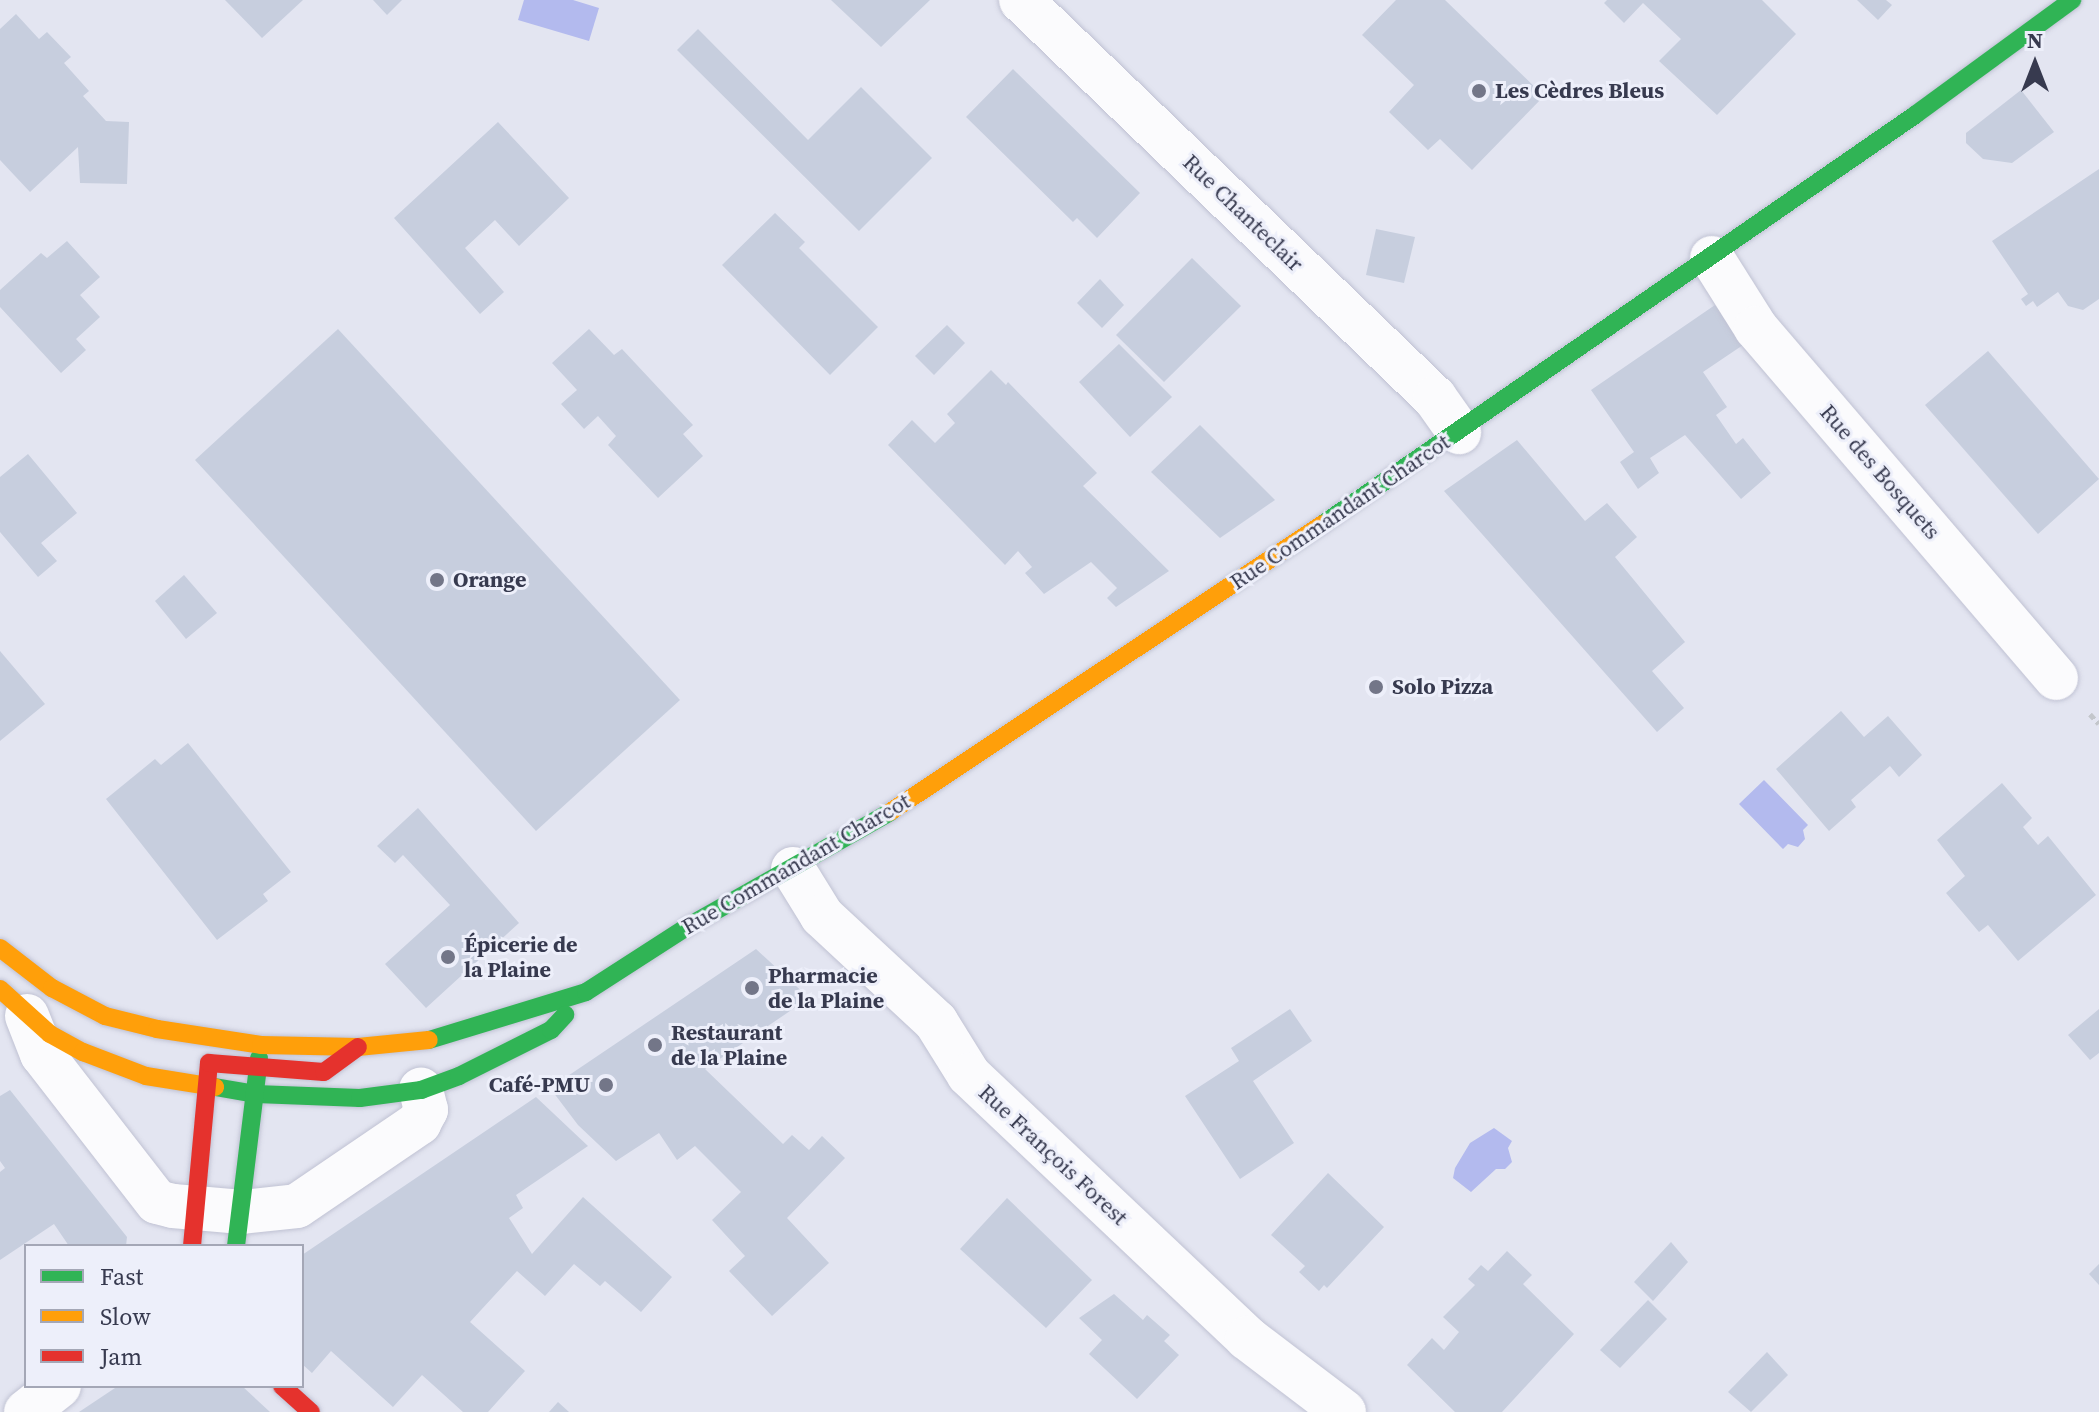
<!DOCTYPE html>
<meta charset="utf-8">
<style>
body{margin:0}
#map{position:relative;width:2099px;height:1412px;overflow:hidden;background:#e3e5f1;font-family:"Source Serif 4",serif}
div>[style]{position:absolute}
.water>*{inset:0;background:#b3baee}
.building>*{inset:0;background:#c7cede}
.path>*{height:5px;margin-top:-2.5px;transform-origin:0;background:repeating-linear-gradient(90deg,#c3c6cb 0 6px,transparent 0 10px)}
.roads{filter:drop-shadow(0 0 2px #c0c2d3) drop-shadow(0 0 2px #c0c2d3)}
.street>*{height:44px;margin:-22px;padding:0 22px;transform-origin:22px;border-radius:22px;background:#fbfbfd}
.fast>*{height:18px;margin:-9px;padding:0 9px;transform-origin:9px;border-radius:9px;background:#30b455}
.slow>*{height:18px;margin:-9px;padding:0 9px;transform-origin:9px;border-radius:9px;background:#ff9f0a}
.jam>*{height:18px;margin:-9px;padding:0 9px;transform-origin:9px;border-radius:9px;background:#e5322d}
.dots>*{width:22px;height:22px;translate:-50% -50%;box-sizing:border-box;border:4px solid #edeffa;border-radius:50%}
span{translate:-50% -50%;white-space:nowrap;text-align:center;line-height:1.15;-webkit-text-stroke:6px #edeffa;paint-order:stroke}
.poi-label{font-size:22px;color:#373a4f;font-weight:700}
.left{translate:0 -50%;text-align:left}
.right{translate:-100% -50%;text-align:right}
.street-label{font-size:22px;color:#373a4f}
.legend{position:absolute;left:24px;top:1244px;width:280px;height:144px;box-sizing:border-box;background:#edeffa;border:2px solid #a4a7b6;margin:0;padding:10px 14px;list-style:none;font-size:24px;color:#373a4f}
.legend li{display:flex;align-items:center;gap:16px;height:40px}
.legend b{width:40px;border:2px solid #a4a7b6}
.north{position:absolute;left:1995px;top:24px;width:80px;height:80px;-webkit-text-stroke:6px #edeffa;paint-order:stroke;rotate:0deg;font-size:22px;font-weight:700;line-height:32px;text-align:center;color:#373a4f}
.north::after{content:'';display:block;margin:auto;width:28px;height:36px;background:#373a4f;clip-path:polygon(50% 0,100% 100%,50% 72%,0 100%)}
</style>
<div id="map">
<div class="water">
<div style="clip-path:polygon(524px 0,573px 0,599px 8px,589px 41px,518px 20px)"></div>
<div style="clip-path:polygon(1764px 780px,1808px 825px,1803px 830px,1805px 839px,1798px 847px,1788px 844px,1783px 849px,1739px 804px)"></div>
<div style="clip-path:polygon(1494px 1128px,1512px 1141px,1508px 1148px,1512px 1162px,1505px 1169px,1496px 1169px,1471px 1192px,1453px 1178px,1455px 1168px,1470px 1143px)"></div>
</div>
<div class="building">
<div style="clip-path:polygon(225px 0,303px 0,262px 38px)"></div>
<div style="clip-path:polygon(373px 0,402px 0,387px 15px)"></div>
<div style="clip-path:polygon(831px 0,930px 0,881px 47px)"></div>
<div style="clip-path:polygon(1396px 0,1445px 0,1544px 96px,1472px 170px,1440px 139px,1428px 150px,1389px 112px,1414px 85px,1362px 35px)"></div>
<div style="clip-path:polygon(1607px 0,1762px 0,1796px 34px,1717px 115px,1659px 61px,1681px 39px,1643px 3px,1624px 23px,1604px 3px)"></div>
<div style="clip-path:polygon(1857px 0,1886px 0,1892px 5px,1878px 20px)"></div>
<div style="clip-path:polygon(16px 14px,39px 39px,47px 32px,71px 57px,64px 63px,89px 91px,83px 96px,106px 121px,129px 122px,127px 184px,80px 183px,78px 147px,30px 192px,0 160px,0 29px)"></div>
<div style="clip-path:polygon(698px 29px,808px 140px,861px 87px,932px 158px,859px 231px,677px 50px)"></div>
<div style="clip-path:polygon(1013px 69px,1140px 193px,1097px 238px,1077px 218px,1073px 222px,966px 117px)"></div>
<div style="clip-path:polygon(2021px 90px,2054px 132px,2012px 163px,1983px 159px,1966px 143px,1966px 133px)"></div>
<div style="clip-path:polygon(498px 122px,569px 198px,519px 246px,495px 220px,465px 248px,504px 292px,480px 314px,394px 218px)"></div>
<div style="clip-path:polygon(2099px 169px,2099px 299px,2083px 310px,2068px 306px,2058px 292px,2037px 307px,2033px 301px,2026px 306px,2021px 299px,2028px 294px,1992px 241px)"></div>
<div style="clip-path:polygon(775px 213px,805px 242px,799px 248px,878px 327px,830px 375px,722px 265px)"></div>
<div style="clip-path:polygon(1376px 229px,1415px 237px,1404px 283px,1366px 275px)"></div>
<div style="clip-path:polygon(67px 241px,100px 277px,80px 295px,100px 317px,76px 339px,86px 350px,61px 373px,0 307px,0 290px,41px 253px,47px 258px)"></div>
<div style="clip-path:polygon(1192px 258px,1241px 306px,1164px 382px,1116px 335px)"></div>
<div style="clip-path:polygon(1100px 279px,1124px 305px,1102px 328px,1077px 303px)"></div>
<div style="clip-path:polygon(1715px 305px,1743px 345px,1703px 372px,1727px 407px,1716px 415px,1736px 444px,1743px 438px,1771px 473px,1741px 499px,1685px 435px,1650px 458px,1659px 473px,1638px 489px,1620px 462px,1634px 452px,1591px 390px)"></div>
<div style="clip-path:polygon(947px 325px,965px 343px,934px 375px,915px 356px)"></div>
<div style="clip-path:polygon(338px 329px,680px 700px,536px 831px,195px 460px)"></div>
<div style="clip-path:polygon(589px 329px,614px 355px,622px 349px,693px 425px,683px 434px,703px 456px,658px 498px,608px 445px,616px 436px,598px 416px,584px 429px,561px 404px,577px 390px,552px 363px)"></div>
<div style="clip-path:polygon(1119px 344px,1172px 397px,1130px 437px,1079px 382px)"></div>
<div style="clip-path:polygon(1988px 351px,2099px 479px,2038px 534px,1925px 405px)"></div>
<div style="clip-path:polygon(991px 370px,1006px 385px,1008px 382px,1097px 473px,1083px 486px,1169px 571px,1116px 607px,1107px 598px,1117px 588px,1091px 562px,1044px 594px,1025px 573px,1032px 567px,1018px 551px,1005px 565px,888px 445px,912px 420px,935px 443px,955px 423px,947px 414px)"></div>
<div style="clip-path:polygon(1200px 425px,1275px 500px,1220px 538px,1151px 472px)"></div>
<div style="clip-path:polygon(1517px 440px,1585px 521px,1607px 503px,1637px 537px,1615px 557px,1685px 642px,1652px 671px,1684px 708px,1657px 732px,1444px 491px)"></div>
<div style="clip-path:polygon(28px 454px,77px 513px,41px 543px,57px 561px,38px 577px,0 532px,0 477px)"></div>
<div style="clip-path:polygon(184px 575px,217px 613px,186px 639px,155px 601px)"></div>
<div style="clip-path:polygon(0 651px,45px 704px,0 741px)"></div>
<div style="clip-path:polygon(1841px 711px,1864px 737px,1888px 716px,1922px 755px,1899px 777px,1890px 766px,1851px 800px,1856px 807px,1829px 831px,1776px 769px)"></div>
<div style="clip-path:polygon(188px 743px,291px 872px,263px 894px,268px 901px,217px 940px,106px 799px,155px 759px,161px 765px)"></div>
<div style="clip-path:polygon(2002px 783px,2032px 818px,2023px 827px,2038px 845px,2048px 836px,2096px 895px,2018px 961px,1988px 925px,1979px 932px,1946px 893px,1965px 876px,1937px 840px)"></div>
<div style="clip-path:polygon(418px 808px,519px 923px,426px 1008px,385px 964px,450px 905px,403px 855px,395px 863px,377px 846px)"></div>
<div style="clip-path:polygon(756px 949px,809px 998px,705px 1069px,783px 1144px,792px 1135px,809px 1150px,822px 1136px,845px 1158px,787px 1218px,829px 1263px,772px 1316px,729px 1271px,745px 1256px,712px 1220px,741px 1192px,695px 1146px,677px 1160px,659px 1133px,616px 1161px,578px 1125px,550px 1088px)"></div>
<div style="clip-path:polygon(1290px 1009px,1312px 1041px,1253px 1081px,1294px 1143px,1240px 1179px,1185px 1096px,1239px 1061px,1231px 1048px)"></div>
<div style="clip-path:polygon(2099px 1009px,2099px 1053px,2090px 1060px,2068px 1035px)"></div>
<div style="clip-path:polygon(10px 1090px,127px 1237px,126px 1246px,69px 1246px,54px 1224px,0 1260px,0 1172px,5px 1168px,0 1161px,0 1096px)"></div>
<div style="clip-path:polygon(536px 1097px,588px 1146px,516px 1195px,523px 1208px,509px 1218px,532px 1254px,583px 1197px,672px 1277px,641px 1312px,605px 1281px,600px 1286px,574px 1264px,545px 1296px,517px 1271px,470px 1322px,525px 1371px,488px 1412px,463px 1412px,422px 1375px,393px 1407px,331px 1351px,312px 1373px,302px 1364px,302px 1255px)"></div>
<div style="clip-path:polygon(1328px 1173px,1384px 1227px,1327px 1288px,1324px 1285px,1319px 1291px,1299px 1272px,1305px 1266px,1271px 1235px)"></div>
<div style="clip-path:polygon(1007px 1198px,1092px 1280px,1046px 1328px,960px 1249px)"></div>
<div style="clip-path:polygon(1671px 1242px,1688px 1262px,1653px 1301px,1634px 1282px)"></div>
<div style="clip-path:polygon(1507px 1251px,1532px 1275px,1523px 1284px,1574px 1334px,1502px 1412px,1455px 1412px,1407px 1365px,1432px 1338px,1444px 1350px,1459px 1332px,1443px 1317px,1475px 1285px,1468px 1279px,1481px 1265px,1488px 1271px)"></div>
<div style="clip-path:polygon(2099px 1264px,2099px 1285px,2089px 1274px)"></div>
<div style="clip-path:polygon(1114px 1294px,1143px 1320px,1147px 1315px,1170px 1335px,1164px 1341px,1179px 1355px,1137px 1399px,1089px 1354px,1102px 1340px,1079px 1318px)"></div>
<div style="clip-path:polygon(1648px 1300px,1667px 1319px,1620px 1368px,1600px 1350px)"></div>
<div style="clip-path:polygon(1767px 1352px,1788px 1375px,1751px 1412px,1728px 1392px)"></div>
<div style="clip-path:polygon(118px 1386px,242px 1386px,270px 1412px,79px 1412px)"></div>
<div style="clip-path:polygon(558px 1402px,569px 1412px,549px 1412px)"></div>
</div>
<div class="path">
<div style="left:2090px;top:714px;width:13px;rotate:48deg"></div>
</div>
<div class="roads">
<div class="street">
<div style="left:1021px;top:0;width:574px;rotate:43.87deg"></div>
<div style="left:1435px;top:398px;width:42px;rotate:54.8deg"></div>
<div style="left:1712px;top:258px;width:83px;rotate:57.8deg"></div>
<div style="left:1756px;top:328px;width:461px;rotate:49.4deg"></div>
<div style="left:793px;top:869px;width:55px;rotate:58.3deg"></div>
<div style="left:822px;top:916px;width:156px;rotate:42.9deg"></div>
<div style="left:936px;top:1022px;width:62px;rotate:58.1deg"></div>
<div style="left:969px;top:1075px;width:383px;rotate:43.4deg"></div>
<div style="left:1247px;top:1338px;width:122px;rotate:37.3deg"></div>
<div style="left:27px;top:1016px;width:41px;rotate:68.5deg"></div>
<div style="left:42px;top:1054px;width:187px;rotate:52.2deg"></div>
<div style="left:157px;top:1202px;width:16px;rotate:14deg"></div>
<div style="left:173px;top:1206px;width:69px;rotate:5deg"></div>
<div style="left:242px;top:1212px;width:55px;rotate:-6.2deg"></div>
<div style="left:297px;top:1206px;width:148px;rotate:-34.2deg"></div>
<div style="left:419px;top:1123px;width:15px;rotate:-62deg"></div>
<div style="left:426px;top:1110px;width:21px;rotate:-104deg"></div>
<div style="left:26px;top:1412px;width:42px;rotate:-38.2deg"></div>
</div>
<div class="fast">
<div style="left:1323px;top:524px;width:720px;rotate:-34.64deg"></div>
<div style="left:1915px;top:115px;width:195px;rotate:-36.2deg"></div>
<div style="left:429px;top:1040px;width:164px;rotate:-17deg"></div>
<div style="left:586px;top:992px;width:120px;rotate:-32.8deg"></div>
<div style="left:687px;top:927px;width:233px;rotate:-29.5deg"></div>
<div style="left:215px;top:1087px;width:42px;rotate:9.7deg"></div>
<div style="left:256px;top:1094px;width:104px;rotate:2.2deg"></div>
<div style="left:360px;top:1098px;width:62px;rotate:-7.5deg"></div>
<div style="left:421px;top:1090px;width:40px;rotate:-20.2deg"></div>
<div style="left:459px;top:1076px;width:103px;rotate:-26.6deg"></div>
<div style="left:551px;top:1030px;width:21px;rotate:-47deg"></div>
<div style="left:236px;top:1246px;width:189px;rotate:-83deg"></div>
</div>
<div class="slow">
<div style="left:890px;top:812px;width:520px;rotate:-33.63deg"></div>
<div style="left:0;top:948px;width:66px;rotate:37.6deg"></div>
<div style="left:52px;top:988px;width:60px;rotate:27.8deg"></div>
<div style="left:105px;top:1016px;width:54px;rotate:14deg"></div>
<div style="left:157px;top:1029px;width:105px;rotate:8.7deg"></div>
<div style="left:261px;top:1045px;width:97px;rotate:1.2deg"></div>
<div style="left:358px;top:1047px;width:71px;rotate:-5.6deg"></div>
<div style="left:0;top:989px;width:67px;rotate:42deg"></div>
<div style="left:50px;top:1034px;width:38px;rotate:29deg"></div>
<div style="left:83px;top:1052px;width:67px;rotate:20.9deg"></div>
<div style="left:146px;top:1076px;width:70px;rotate:9.1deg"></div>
</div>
<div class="jam">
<div style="left:192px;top:1246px;width:184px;rotate:-84.7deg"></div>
<div style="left:209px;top:1063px;width:115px;rotate:4.5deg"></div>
<div style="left:324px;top:1072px;width:42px;rotate:-36.3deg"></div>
<div style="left:282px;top:1386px;width:39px;rotate:42deg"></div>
</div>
</div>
<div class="dots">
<div style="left:1479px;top:91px;background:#737688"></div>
<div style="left:437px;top:580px;background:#737688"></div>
<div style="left:1376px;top:687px;background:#737688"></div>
<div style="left:448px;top:957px;background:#737688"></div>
<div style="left:752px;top:988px;background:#737688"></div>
<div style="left:655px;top:1045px;background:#737688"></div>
<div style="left:606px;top:1085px;background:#737688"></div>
</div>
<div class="poi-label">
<span class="left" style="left:1495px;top:91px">Les Cèdres Bleus</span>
<span class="left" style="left:453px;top:580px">Orange</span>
<span class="left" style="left:1392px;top:687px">Solo Pizza</span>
<span class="left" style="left:464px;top:957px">Épicerie de<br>la Plaine</span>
<span class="left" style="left:768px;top:988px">Pharmacie<br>de la Plaine</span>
<span class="left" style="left:671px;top:1045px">Restaurant<br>de la Plaine</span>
<span class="right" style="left:590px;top:1085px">Café-PMU</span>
</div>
<div class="street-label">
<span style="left:1243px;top:213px;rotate:44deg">Rue Chanteclair</span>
<span style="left:1880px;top:472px;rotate:49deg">Rue des Bosquets</span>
<span style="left:1340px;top:512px;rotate:-34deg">Rue Commandant Charcot</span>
<span style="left:796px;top:864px;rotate:-30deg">Rue Commandant Charcot</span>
<span style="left:1053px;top:1155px;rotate:43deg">Rue François Forest</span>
</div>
<ul class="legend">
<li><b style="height:10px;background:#30b455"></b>Fast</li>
<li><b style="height:10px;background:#ff9f0a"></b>Slow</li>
<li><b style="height:10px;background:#e5322d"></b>Jam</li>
</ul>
<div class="north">N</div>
</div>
